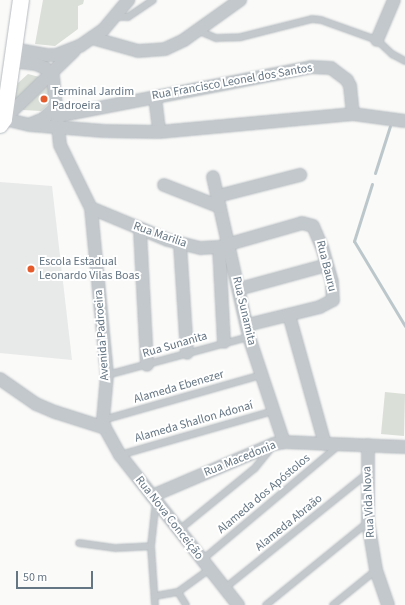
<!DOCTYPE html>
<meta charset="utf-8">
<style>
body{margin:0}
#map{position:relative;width:405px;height:605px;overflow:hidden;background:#fafaf8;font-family:"Source Sans 3",sans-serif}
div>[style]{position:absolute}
.built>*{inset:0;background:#e8e9e9}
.green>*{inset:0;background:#dadfd7}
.stream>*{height:3px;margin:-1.5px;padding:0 1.5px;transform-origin:1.5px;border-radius:1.5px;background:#bcc7cc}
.roads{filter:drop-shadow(0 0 1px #b5bbc0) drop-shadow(0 0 1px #b5bbc0)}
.lane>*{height:6px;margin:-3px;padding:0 3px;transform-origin:3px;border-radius:3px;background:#c3c8cc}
.street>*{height:12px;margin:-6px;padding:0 6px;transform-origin:6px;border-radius:6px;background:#c3c8cc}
.secondary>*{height:16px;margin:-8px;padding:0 8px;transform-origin:8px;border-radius:8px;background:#fff}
.dots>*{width:11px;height:11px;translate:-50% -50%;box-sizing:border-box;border:2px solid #fff;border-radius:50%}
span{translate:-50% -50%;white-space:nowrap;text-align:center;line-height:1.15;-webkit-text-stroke:4px #fff;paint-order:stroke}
.street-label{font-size:12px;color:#647583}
.poi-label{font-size:12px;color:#647583}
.left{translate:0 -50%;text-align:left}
.scale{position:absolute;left:16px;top:571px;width:77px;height:18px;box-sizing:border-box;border:2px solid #647583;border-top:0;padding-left:5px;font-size:12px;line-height:14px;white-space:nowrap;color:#647583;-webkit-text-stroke:3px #fff;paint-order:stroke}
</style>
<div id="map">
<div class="built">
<div style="clip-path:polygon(0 182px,52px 186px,72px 360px,0 353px)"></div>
</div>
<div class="green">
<div style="clip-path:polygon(43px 0,84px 0,83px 4px,78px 6px,78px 29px,55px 46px,35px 44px)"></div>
<div style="clip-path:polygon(28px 74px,43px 78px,49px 87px,51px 102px,41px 111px,23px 110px,15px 97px,18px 83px)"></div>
<div style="clip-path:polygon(385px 392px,405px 394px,404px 436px,381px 434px)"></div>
</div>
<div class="stream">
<div style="left:375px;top:173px;width:49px;rotate:-72.3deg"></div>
<div style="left:372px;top:184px;width:60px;rotate:107.5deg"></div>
<div style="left:354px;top:241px;width:99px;rotate:59deg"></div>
</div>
<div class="roads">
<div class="lane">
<div style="left:115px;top:17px;width:13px"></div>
<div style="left:128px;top:17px;width:30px;rotate:-34deg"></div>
<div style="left:197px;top:30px;width:21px;rotate:23deg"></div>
<div style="left:216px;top:38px;width:25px;rotate:-2deg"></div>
<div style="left:241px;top:37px;width:73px;rotate:-14.2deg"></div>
<div style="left:312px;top:19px;width:9px;rotate:6deg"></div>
<div style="left:321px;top:20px;width:59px;rotate:19.7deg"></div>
<div style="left:377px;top:40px;width:21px;rotate:43deg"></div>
<div style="left:392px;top:54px;width:15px;rotate:28deg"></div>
<div style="left:107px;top:375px;width:147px;rotate:-15deg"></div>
<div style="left:103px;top:420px;width:164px;rotate:-15.9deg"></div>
<div style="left:120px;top:455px;width:159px;rotate:-16deg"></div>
<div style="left:179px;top:530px;width:98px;rotate:-39.2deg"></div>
<div style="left:255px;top:468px;width:26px;rotate:-51deg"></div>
<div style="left:79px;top:543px;width:37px;rotate:8deg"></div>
<div style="left:116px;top:548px;width:35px;rotate:-3deg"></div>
<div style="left:151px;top:546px;width:59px;rotate:86.1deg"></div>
<div style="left:151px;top:546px;width:45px;rotate:-83.7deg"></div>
<div style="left:202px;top:560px;width:179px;rotate:-40deg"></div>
<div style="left:225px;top:588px;width:182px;rotate:-38.8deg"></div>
<div style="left:178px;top:592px;width:15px;rotate:58deg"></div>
<div style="left:155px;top:596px;width:23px;rotate:-10deg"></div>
<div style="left:178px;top:592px;width:39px;rotate:-36deg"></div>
<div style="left:266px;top:605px;width:132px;rotate:-39.1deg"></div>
<div style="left:333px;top:605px;width:55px;rotate:-39.1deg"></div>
</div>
<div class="street">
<div style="left:92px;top:38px;width:48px;rotate:15.8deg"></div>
<div style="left:138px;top:51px;width:27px;rotate:-4deg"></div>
<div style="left:165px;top:49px;width:21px;rotate:-25deg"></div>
<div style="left:184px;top:40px;width:69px;rotate:-35.5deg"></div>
<div style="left:377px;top:40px;width:43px;rotate:-67deg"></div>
<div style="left:13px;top:49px;width:34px;rotate:10deg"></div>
<div style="left:46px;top:55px;width:10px"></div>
<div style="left:56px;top:55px;width:26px;rotate:-21deg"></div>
<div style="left:80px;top:46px;width:29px;rotate:-35deg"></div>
<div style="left:104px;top:29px;width:38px;rotate:-50deg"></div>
<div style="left:11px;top:61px;width:25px;rotate:7deg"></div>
<div style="left:36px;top:64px;width:10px;rotate:24deg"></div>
<div style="left:45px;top:68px;width:12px;rotate:48deg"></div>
<div style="left:53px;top:77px;width:30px;rotate:84deg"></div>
<div style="left:56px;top:107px;width:18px;rotate:137deg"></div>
<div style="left:43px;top:119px;width:13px;rotate:157deg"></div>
<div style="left:155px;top:97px;width:35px;rotate:83deg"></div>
<div style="left:56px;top:107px;width:38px;rotate:84deg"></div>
<div style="left:60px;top:145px;width:70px;rotate:63.8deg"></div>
<div style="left:91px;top:208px;width:168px;rotate:84.5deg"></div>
<div style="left:107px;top:375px;width:45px;rotate:95.1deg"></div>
<div style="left:103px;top:420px;width:8px;rotate:76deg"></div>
<div style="left:105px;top:428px;width:31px;rotate:61deg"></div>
<div style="left:120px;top:455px;width:191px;rotate:51.8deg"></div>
<div style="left:57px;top:116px;width:259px;rotate:-10.9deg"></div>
<div style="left:311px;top:67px;width:20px;rotate:3deg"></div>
<div style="left:331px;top:68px;width:20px;rotate:37deg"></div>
<div style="left:347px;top:80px;width:7px;rotate:63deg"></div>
<div style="left:350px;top:86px;width:28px;rotate:84deg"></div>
<div style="left:4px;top:119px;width:27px;rotate:13deg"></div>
<div style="left:30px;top:125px;width:74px;rotate:4.6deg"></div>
<div style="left:104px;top:131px;width:55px;rotate:1deg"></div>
<div style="left:159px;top:132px;width:195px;rotate:-5.3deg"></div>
<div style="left:353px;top:114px;width:52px;rotate:7.7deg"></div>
<div style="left:4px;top:119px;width:98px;rotate:-44.2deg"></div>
<div style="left:213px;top:177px;width:164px;rotate:77.3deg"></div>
<div style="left:249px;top:337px;width:111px;rotate:71.6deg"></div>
<div style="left:164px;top:185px;width:60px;rotate:21.4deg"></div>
<div style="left:218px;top:196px;width:85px;rotate:-14.4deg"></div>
<div style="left:91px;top:208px;width:83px;rotate:22.6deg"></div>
<div style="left:168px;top:240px;width:34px;rotate:14deg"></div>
<div style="left:201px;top:248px;width:18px;rotate:-3deg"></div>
<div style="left:219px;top:247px;width:86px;rotate:-16.1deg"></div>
<div style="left:302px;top:223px;width:11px;rotate:15deg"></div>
<div style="left:313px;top:226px;width:23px;rotate:67deg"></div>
<div style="left:322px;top:247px;width:37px;rotate:74deg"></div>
<div style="left:332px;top:283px;width:17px;rotate:87deg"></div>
<div style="left:333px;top:300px;width:15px;rotate:152deg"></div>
<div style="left:320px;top:307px;width:75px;rotate:166.1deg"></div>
<div style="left:140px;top:230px;width:135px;rotate:87deg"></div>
<div style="left:180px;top:244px;width:109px;rotate:86.3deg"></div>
<div style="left:219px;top:247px;width:95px;rotate:87deg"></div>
<div style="left:239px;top:289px;width:91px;rotate:-15.3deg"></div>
<div style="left:289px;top:315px;width:134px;rotate:74.4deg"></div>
<div style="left:0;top:379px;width:44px;rotate:34.8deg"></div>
<div style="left:36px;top:404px;width:21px;rotate:23deg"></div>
<div style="left:55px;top:412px;width:52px;rotate:17.7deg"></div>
<div style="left:368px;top:445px;width:77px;rotate:90deg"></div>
<div style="left:368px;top:522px;width:49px;rotate:80.5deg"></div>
<div style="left:376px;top:570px;width:37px;rotate:71deg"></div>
<div style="left:152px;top:496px;width:133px;rotate:-23.1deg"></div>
<div style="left:274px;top:444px;width:10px;rotate:-11deg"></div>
<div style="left:284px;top:442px;width:121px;rotate:2.4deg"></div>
</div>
<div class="secondary">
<div style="left:0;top:125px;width:7px;rotate:-56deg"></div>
<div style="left:4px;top:119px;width:120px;rotate:-81.9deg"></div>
</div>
</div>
<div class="dots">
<div style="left:44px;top:99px;background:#e65b2c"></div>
<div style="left:31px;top:269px;background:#e65b2c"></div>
</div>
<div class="street-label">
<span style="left:232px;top:82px;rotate:-10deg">Rua Francisco Leonel dos Santos</span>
<span style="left:160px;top:235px;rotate:19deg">Rua Marilia</span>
<span style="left:326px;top:266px;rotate:76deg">Rua Bauru</span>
<span style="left:244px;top:311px;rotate:77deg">Rua Sunamita</span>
<span style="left:102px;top:335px;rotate:-94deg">Avenida Padroeira</span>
<span style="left:175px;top:345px;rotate:-16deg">Rua Sunanita</span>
<span style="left:179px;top:387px;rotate:-16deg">Alameda Ebenezer</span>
<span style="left:194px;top:422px;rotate:-16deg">Alameda Shallon Adonaí</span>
<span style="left:240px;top:459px;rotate:-22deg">Rua Macedonia</span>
<span style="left:264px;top:494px;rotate:-40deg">Alameda dos Apóstolos</span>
<span style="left:369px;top:502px;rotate:-93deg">Rua Vida Nova</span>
<span style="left:169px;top:518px;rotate:52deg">Rua Nova Conceição</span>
<span style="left:289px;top:523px;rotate:-39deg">Alameda Abraão</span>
</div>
<div class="poi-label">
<span class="left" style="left:52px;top:99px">Terminal Jardim<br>Padroeira</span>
<span class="left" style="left:39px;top:269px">Escola Estadual<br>Leonardo Vilas Boas</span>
</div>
<div class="scale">50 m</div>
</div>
